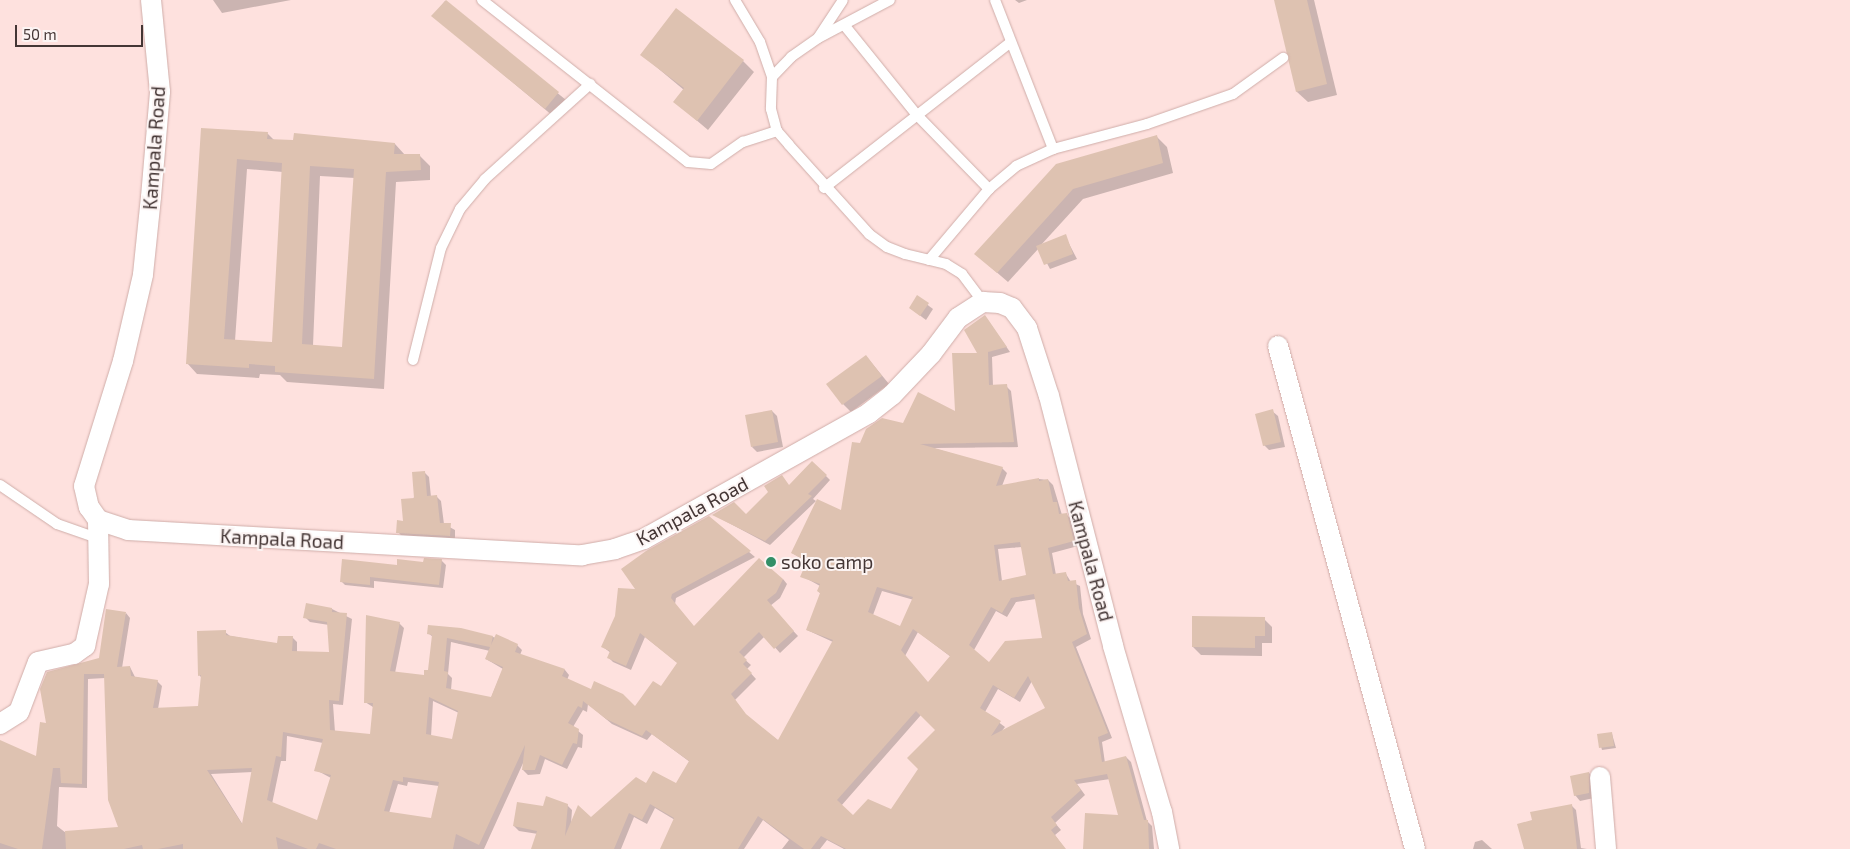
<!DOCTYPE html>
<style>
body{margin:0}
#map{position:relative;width:1850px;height:849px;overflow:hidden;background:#fee1de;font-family:"Exo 2",sans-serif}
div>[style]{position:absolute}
.shadow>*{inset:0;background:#0003}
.building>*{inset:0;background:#dec2b1}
.roads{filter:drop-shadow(0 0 1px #cfada9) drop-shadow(0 0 1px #cfada9)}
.lane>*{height:10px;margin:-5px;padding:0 5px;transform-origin:5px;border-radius:5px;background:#fff}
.street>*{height:20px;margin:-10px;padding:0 10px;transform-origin:10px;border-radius:10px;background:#fff}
.dots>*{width:14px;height:14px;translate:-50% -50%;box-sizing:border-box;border:2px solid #fcf4f3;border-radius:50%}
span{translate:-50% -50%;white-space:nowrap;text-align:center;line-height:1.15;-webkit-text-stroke:4px #fcf4f3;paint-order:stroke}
.street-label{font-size:19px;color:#443635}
.poi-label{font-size:19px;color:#443635}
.left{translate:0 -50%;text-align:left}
.scale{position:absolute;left:15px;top:25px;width:128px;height:22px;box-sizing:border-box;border:2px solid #443635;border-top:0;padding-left:6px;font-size:15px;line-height:18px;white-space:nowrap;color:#443635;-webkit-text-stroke:4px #fcf4f3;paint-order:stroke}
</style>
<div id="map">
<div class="shadow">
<div style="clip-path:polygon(213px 0,291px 0,222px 13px)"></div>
<div style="clip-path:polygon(1015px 0,1027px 0,1019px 3px)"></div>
<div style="clip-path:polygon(1275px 0,1314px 0,1337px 95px,1308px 102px,1297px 92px)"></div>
<div style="clip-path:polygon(445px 1px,566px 100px,553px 116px,433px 16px)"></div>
<div style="clip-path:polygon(642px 55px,743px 61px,754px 72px,708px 130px,675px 102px,684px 90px)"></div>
<div style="clip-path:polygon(evenodd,202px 130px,267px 133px,275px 141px,395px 144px,405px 155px,419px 155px,430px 166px,430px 180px,396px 182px,384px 389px,287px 382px,280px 375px,260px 374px,259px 378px,197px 374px,187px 363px,202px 130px,247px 169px,283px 172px,273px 343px,235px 341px,247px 169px,202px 130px,320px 176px,355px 178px,344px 348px,313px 346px,320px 176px)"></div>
<div style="clip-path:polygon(1156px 136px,1167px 147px,1173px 173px,1083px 199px,1041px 245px,1065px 236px,1077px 259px,1050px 269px,1039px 248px,1008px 282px,987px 264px,1057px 165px)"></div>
<div style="clip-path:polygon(917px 297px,933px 309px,926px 320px,910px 308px)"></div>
<div style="clip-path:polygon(evenodd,985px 316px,1010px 352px,992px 357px,993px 386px,1006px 386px,1011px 391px,1018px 447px,933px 448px,1002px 468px,1007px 473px,1002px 486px,1039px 479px,1048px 480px,1053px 485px,1062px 515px,1066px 514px,1071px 519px,1078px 546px,1052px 553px,1056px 575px,1066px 574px,1071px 582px,1080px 586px,1083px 614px,1091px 639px,1076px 647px,1112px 738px,1102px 742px,1105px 763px,1126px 757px,1131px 762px,1147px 821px,1152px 826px,1154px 849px,1084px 849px,1120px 816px,1110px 779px,1077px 784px,1085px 795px,1055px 823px,1061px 830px,1055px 835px,1065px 849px,844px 849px,827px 840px,820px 849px,782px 849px,789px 840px,763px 820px,744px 849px,661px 849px,675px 820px,655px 808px,647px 824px,634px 817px,621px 849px,533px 849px,538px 834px,519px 831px,514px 826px,543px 808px,567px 805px,572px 810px,571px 824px,591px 819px,647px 785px,676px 785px,690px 762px,652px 734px,647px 740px,612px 724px,588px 704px,587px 712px,583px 710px,573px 727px,583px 735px,582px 748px,578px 747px,567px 769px,545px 759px,540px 774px,528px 775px,523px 770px,524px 761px,484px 849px,429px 849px,439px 786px,408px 782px,407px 786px,398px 784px,389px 813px,387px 849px,0 849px,0 741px,37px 758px,47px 725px,42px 689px,100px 659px,126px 613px,130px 618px,122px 668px,130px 667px,135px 677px,157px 681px,162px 686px,158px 709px,200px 707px,202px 678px,199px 675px,225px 632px,230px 636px,279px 644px,292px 637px,297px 642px,297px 652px,330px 653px,329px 625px,310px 622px,305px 617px,332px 609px,352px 619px,343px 705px,333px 704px,335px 732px,372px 735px,373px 707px,365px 702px,399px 623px,404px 628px,395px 673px,425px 677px,429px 671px,433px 637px,428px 633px,493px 637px,517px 645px,522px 650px,520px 655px,565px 670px,569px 675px,567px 680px,635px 708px,661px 688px,678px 663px,645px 637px,631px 670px,613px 662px,609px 658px,611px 653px,603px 647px,638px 590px,709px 518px,755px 557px,676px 598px,675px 604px,694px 627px,783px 579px,787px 584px,780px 598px,770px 606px,798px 636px,780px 653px,765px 636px,743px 658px,751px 665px,747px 669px,756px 679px,735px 700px,748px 718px,779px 741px,833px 642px,807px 630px,821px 594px,818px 591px,820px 586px,802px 576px,807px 562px,792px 553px,842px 511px,861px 444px,904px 424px,957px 413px,979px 354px,985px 316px,1022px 547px,1028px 576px,1002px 581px,998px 549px,1022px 547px,985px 316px,882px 591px,914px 600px,901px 627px,873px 615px,882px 591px,985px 316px,1036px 599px,1044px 639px,989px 664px,974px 650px,996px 611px,1007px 617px,1016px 602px,1036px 599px,985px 316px,918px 632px,951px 657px,928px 684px,905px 656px,918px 632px,985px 316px,451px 642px,490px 651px,486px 659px,503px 669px,491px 698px,451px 690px,452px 678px,448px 674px,451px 642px,985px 316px,105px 678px,120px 828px,66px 833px,57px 826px,59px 787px,87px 788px,88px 679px,105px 678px,985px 316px,1032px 681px,1047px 708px,1001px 732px,1005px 727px,985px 712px,998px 689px,1020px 702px,1032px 681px,985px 316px,433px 701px,459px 713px,453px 741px,431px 737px,433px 701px,985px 316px,921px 715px,937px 730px,920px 769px,892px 810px,853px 817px,841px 806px,921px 715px,985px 316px,287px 736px,323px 743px,316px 770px,331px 778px,318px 822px,272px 804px,281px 761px,286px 761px,287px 736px,985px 316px,253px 772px,243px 825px,211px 774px,253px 772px)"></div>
<div style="clip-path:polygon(866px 356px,889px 384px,851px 412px,843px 404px)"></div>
<div style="clip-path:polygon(772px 411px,777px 416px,783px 447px,757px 452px,752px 447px)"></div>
<div style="clip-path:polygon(1272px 411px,1278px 416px,1285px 447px,1269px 450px,1264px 445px)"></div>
<div style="clip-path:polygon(812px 462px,830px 480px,813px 499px,816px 501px,770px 545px,714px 515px,746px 516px,789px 486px)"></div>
<div style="clip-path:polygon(425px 473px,429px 477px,431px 497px,436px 496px,441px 501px,444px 524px,455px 530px,455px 540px,403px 537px,398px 532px)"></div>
<div style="clip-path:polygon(441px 560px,446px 565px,443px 588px,374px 581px,374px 588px,345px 585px,341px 581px,398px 566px)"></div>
<div style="clip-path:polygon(1264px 619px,1272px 627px,1272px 643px,1262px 643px,1262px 656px,1201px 655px,1193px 647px)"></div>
<div style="clip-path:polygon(1612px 734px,1616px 748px,1602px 750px,1598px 735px)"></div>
<div style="clip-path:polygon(1589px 773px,1594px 778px,1594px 798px,1580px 801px,1575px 795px)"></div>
<div style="clip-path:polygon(1571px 805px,1576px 810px,1581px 848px,1587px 849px,1551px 849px)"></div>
<div style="clip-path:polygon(1482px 840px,1492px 849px,1473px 849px,1475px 842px)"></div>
</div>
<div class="building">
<div style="clip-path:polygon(446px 0,559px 92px,545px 109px,431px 16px)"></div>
<div style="clip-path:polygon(1274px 0,1307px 0,1327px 84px,1296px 92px)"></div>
<div style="clip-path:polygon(676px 8px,744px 60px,697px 121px,673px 102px,684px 88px,640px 55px)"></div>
<div style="clip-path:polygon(evenodd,201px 128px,268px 132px,267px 139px,293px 140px,294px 133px,395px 143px,394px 154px,420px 154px,421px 170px,386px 172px,374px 379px,275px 372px,275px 366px,249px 364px,249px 368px,186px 364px,201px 128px,237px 159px,282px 163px,272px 342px,224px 339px,237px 159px,201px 128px,310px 166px,354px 169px,342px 347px,302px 344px,310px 166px)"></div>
<div style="clip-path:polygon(1157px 135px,1163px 163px,1073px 189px,997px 273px,974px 254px,1056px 164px)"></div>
<div style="clip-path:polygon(1066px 234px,1073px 254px,1044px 265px,1036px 246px)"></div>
<div style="clip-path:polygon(917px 295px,929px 303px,920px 316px,909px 308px)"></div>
<div style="clip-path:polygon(evenodd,985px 315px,1007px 347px,988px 352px,989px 385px,1007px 384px,1014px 442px,920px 444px,1003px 467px,996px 486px,1039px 478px,1039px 481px,1048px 479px,1053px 502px,1057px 502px,1059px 514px,1067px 513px,1074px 541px,1048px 548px,1053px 574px,1066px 572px,1068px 581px,1076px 580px,1079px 608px,1087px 634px,1072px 642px,1108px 733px,1098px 737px,1102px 762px,1126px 756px,1144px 820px,1148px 820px,1149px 849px,1083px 849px,1085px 813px,1118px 815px,1107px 774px,1074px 780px,1081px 790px,1051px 817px,1057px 825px,1051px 830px,1066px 849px,846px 849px,821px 836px,811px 849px,804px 849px,758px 816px,738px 849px,660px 849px,674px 818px,650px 804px,642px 820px,629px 813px,614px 849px,531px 849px,537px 831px,513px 826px,517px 802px,543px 806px,546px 796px,568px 804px,565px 836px,578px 805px,591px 817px,636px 777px,646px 783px,653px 771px,676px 783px,689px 761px,646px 730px,642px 736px,606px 719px,583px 701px,582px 708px,578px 706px,568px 723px,579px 729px,577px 744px,573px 743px,562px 765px,540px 755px,535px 770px,522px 770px,525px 745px,479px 845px,456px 834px,453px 849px,336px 849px,319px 843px,316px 849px,308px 849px,276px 837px,278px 849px,183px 849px,183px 844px,158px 849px,143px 849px,142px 845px,124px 849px,66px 849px,65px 831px,118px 827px,108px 800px,104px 674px,84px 674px,82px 784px,61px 783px,60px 768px,53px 768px,42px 849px,18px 849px,0 843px,0 740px,36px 756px,40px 722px,46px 723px,40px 689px,47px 672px,99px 658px,106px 609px,126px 612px,117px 667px,130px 666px,131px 676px,158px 680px,153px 708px,198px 706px,201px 675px,198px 676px,197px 631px,226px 630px,226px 635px,277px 643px,278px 636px,293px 636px,292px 651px,329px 652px,327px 622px,303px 618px,306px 603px,332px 608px,332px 612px,347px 613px,339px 701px,329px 700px,330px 730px,370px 734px,373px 703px,364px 703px,366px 615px,400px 622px,390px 671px,424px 675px,424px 670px,428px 670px,432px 635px,427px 634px,428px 625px,461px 628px,493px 636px,491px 645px,496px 634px,518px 644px,515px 652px,565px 669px,562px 676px,591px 689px,594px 681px,623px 694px,635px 706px,653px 681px,661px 686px,677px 663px,640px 633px,626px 666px,607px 658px,610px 651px,601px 647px,615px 616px,618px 588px,635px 589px,621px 569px,646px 551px,709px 516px,751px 551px,672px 594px,671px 598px,694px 626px,759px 558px,783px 579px,776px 593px,767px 600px,794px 631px,774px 649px,759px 632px,739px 652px,747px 660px,743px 664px,752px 673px,731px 694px,746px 714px,778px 740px,833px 640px,806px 630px,820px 593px,817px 591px,820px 584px,800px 577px,807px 561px,791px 553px,817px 499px,841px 510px,852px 442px,860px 443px,866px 429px,882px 418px,903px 423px,918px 392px,955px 411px,952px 353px,977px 353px,964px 330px,985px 315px,1020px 542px,1026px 575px,999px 581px,994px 545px,1020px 542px,985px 315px,877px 587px,913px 597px,900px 626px,868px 612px,877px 587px,985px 315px,1034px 594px,1042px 638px,1005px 641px,989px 662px,969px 645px,991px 607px,1002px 613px,1011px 598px,1034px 594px,985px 315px,913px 629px,950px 656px,928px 682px,901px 650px,913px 629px,985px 315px,447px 638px,490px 647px,485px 659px,503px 667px,491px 697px,446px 688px,448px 672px,444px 671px,447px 638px,985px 315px,1028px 676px,1045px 708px,991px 736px,1001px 721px,980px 708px,993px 685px,1014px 698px,1028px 676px,985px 315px,429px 697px,458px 711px,452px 739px,426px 734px,429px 697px,985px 315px,916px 711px,935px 730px,907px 758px,918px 769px,891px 809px,868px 799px,853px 815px,837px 800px,916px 711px,985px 315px,283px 732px,323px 739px,314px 771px,331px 775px,317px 820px,267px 800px,276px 756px,281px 757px,283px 732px,985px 315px,252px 768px,242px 824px,207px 770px,252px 768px,985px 315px,403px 777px,439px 782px,431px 818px,384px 811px,393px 780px,403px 782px,403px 777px)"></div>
<div style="clip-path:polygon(866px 355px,882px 376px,842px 405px,826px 384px)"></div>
<div style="clip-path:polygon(1273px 409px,1281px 442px,1263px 446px,1255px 414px)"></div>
<div style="clip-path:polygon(772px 410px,778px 442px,751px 447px,745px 415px)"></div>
<div style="clip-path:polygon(812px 461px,827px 475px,808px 494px,812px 496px,765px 541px,712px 515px,734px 502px,746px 514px,768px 492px,764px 486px,782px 475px,789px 485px)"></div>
<div style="clip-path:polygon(425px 471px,427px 496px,437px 495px,440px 523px,451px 523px,450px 536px,396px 533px,397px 520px,403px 521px,401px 499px,414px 498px,412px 472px)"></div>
<div style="clip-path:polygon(424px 558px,442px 559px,439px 585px,370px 577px,370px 585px,340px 582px,342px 559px,397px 565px,397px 559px,423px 562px)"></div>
<div style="clip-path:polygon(1192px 616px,1265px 617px,1265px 636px,1255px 636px,1255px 648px,1192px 647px)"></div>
<div style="clip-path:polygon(1612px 732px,1614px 746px,1599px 748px,1597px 734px)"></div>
<div style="clip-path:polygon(1589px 772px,1589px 793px,1574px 796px,1570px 776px)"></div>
<div style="clip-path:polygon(1572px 804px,1577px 849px,1524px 849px,1517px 824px,1532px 820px,1530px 812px)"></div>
</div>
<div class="roads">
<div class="lane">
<div style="left:482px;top:0;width:262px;rotate:38.2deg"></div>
<div style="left:688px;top:162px;width:23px;rotate:5deg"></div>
<div style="left:711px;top:164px;width:39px;rotate:-35deg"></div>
<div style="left:743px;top:142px;width:36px;rotate:-18deg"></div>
<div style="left:735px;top:0;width:49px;rotate:59.2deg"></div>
<div style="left:760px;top:42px;width:37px;rotate:71deg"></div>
<div style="left:772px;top:77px;width:32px;rotate:92deg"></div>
<div style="left:771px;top:109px;width:23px;rotate:75deg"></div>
<div style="left:777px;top:131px;width:18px;rotate:49deg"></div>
<div style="left:789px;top:145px;width:120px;rotate:48deg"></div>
<div style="left:869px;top:234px;width:22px;rotate:36deg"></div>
<div style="left:887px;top:247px;width:19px;rotate:21deg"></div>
<div style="left:905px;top:254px;width:42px;rotate:13.7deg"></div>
<div style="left:946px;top:264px;width:19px;rotate:32deg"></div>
<div style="left:962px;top:274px;width:35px;rotate:53deg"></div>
<div style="left:995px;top:0;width:160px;rotate:68.7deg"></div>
<div style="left:845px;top:26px;width:113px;rotate:51.1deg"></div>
<div style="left:916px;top:114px;width:105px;rotate:45.8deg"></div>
<div style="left:820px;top:37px;width:79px;rotate:-27.9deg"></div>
<div style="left:772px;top:77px;width:28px;rotate:-46deg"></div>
<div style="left:791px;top:57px;width:33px;rotate:-35deg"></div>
<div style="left:818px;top:38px;width:45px;rotate:-56.7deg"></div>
<div style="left:824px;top:188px;width:237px;rotate:-38deg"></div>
<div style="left:929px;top:260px;width:93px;rotate:-49.8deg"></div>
<div style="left:989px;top:189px;width:35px;rotate:-40deg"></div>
<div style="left:1016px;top:166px;width:41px;rotate:-24.7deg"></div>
<div style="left:1053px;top:149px;width:97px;rotate:-14.9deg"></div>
<div style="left:1147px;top:124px;width:91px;rotate:-19.2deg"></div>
<div style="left:1233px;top:94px;width:62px;rotate:-35.8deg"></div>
<div style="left:413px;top:360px;width:115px;rotate:-76deg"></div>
<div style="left:441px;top:248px;width:43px;rotate:-64deg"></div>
<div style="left:460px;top:209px;width:39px;rotate:-50deg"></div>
<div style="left:485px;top:179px;width:142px;rotate:-42.1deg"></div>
<div style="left:0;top:485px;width:69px;rotate:34.4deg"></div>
<div style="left:57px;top:524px;width:42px;rotate:19.3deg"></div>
</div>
<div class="street">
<div style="left:151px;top:0;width:92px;rotate:84.4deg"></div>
<div style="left:160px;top:92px;width:105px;rotate:94.9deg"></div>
<div style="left:151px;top:197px;width:78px;rotate:95.9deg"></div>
<div style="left:143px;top:275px;width:88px;rotate:103.1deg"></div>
<div style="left:123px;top:361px;width:131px;rotate:107.3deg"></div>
<div style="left:84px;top:486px;width:22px;rotate:77deg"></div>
<div style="left:89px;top:507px;width:16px;rotate:55deg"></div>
<div style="left:98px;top:520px;width:32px;rotate:18deg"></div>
<div style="left:128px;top:530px;width:455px;rotate:3.2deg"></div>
<div style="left:582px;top:555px;width:34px;rotate:-10deg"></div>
<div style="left:615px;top:549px;width:31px;rotate:-19deg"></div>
<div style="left:644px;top:539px;width:258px;rotate:-29.2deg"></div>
<div style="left:869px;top:413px;width:29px;rotate:-38deg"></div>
<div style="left:892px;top:395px;width:57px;rotate:-46.4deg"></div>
<div style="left:931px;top:354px;width:45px;rotate:-53.1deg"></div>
<div style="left:958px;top:318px;width:30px;rotate:-33deg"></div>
<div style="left:983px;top:302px;width:17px;rotate:3deg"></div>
<div style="left:1000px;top:303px;width:13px;rotate:23deg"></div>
<div style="left:1012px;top:308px;width:25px;rotate:53deg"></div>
<div style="left:1027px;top:328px;width:71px;rotate:72.1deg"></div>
<div style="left:1049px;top:396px;width:258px;rotate:75.6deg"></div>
<div style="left:1113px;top:646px;width:173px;rotate:73.6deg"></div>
<div style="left:1162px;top:812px;width:38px;rotate:79deg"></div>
<div style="left:1278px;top:346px;width:521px;rotate:74.76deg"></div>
<div style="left:0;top:724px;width:22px;rotate:-32deg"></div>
<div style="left:19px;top:712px;width:53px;rotate:-69.2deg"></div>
<div style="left:38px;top:662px;width:37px;rotate:-13deg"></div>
<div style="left:74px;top:654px;width:14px;rotate:-36deg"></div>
<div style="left:85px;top:646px;width:64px;rotate:-77.3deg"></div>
<div style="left:99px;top:584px;width:64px;rotate:-90.9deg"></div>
<div style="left:1600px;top:777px;width:72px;rotate:85.2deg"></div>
</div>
</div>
<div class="dots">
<div style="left:771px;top:562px;background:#328f67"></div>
</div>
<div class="street-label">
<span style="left:154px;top:148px;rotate:-86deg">Kampala Road</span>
<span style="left:692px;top:511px;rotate:-28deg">Kampala Road</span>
<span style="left:282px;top:539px;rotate:3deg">Kampala Road</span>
<span style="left:1091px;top:561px;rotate:75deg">Kampala Road</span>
</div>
<div class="poi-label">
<span class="left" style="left:781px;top:562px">soko camp</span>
</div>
<div class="scale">50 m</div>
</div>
